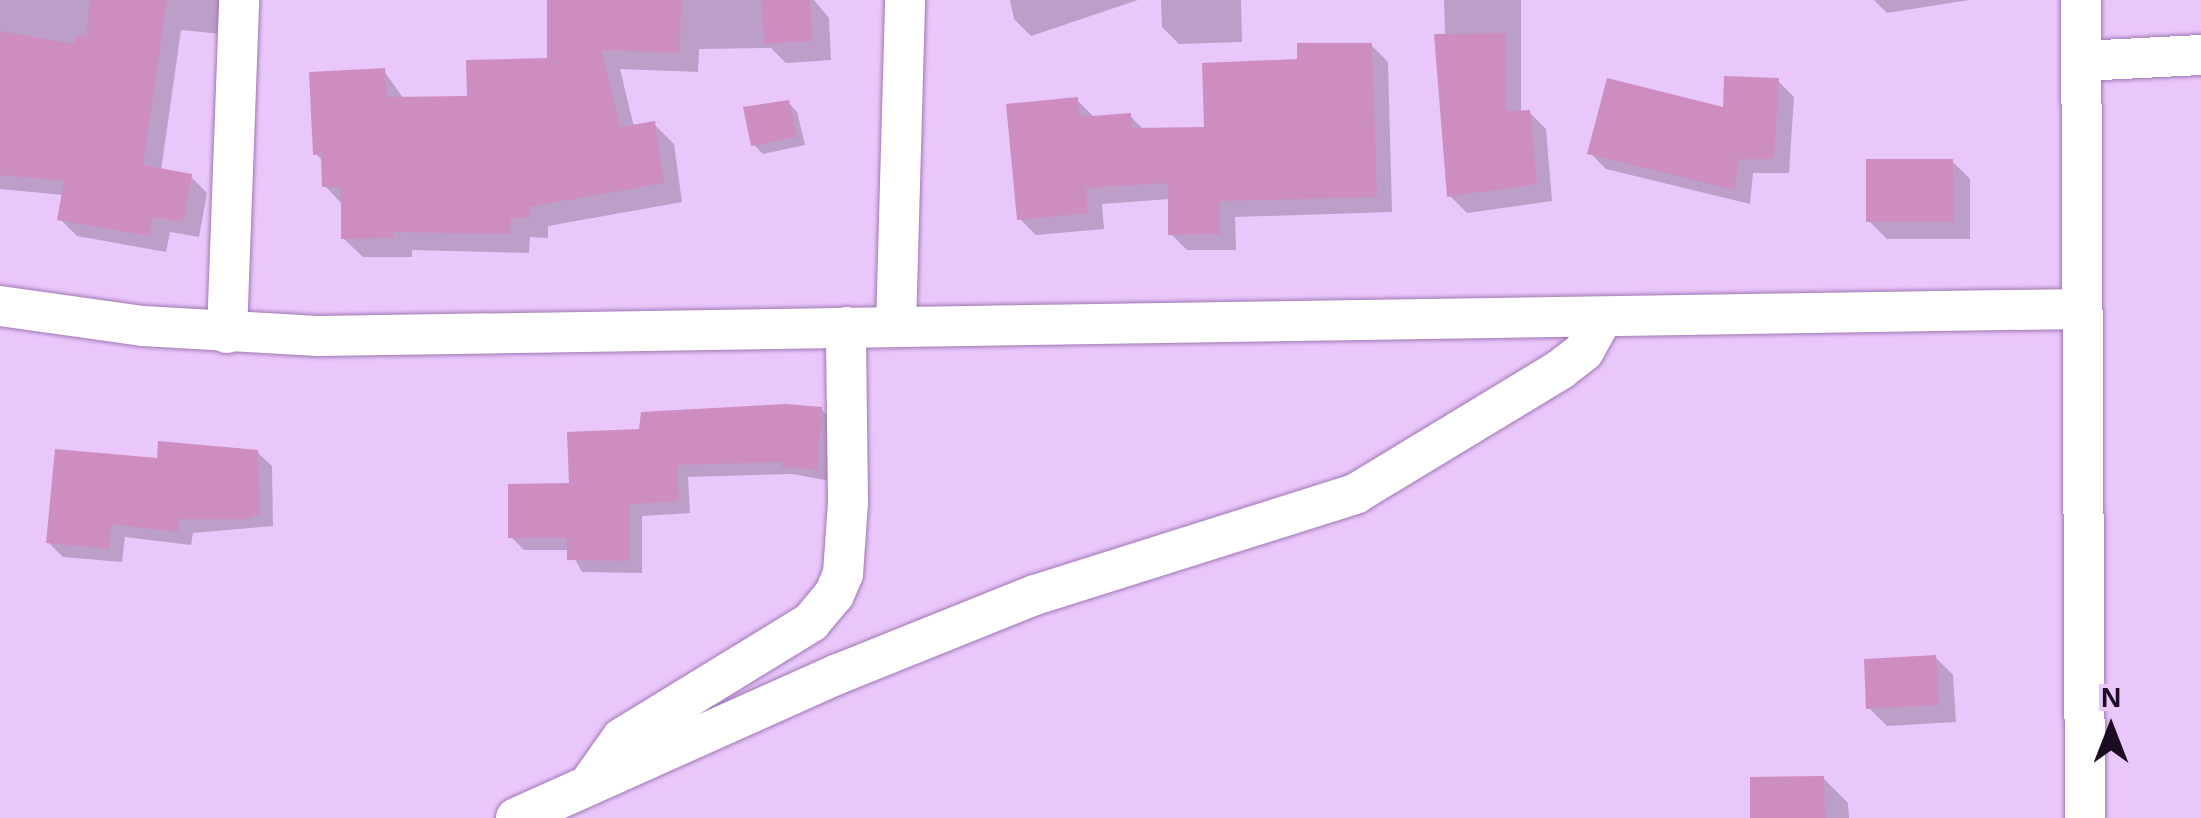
<!DOCTYPE html>
<style>
body{margin:0}
#map{position:relative;width:2201px;height:818px;overflow:hidden;background:#eac7fb;font-family:Arial,sans-serif}
div>[style]{position:absolute}
.shadow>*{inset:0;background:#0003}
.building>*{inset:0;background:#cd8ebf}
.roads{filter:drop-shadow(0 0 2px #a077b4) drop-shadow(0 0 2px #a077b4)}
.minor>*{height:40px;margin:-20px;padding:0 20px;transform-origin:20px;border-radius:20px;background:#fff}
span{translate:-50% -50%;white-space:nowrap;text-align:center;line-height:1.15;-webkit-text-stroke:8px #eac7fb;paint-order:stroke}
.north{position:absolute;left:2061px;top:678px;width:100px;height:100px;-webkit-text-stroke:8px #eac7fb;paint-order:stroke;rotate:0deg;font-size:28px;font-weight:700;line-height:40px;text-align:center;color:#1c0c23}
.north::after{content:'';display:block;margin:auto;width:35px;height:45px;background:#1c0c23;clip-path:polygon(50% 0,100% 100%,50% 72%,0 100%)}
</style>
<div id="map">
<div class="shadow">
<div style="clip-path:polygon(0 0,236px 0,231px 35px,181px 30px,161px 171px,190px 176px,207px 193px,199px 237px,170px 232px,166px 252px,77px 236px,60px 219px,64px 195px,0 189px)"></div>
<div style="clip-path:polygon(470px 0,814px 0,829px 18px,831px 60px,786px 63px,771px 48px,699px 49px,698px 72px,620px 69px,634px 127px,654px 124px,674px 144px,682px 202px,548px 226px,548px 238px,530px 237px,529px 253px,412px 250px,412px 257px,363px 257px,343px 238px,343px 205px,325px 186px,324px 162px,316px 154px,384px 71px,404px 99px,470px 98px,549px 61px,549px 0)"></div>
<div style="clip-path:polygon(1010px 0,1138px 0,1031px 36px,1014px 19px)"></div>
<div style="clip-path:polygon(1161px 0,1241px 0,1242px 42px,1179px 44px,1162px 27px)"></div>
<div style="clip-path:polygon(1444px 0,1521px 0,1521px 113px,1529px 112px,1546px 129px,1552px 201px,1467px 213px,1450px 196px)"></div>
<div style="clip-path:polygon(1874px 0,1969px 0,1887px 13px)"></div>
<div style="clip-path:polygon(1371px 45px,1388px 62px,1392px 212px,1235px 217px,1236px 250px,1187px 250px,1171px 234px,1170px 199px,1102px 204px,1104px 229px,1036px 235px,1020px 219px,1077px 100px,1093px 116px,1130px 116px,1144px 130px,1206px 130px,1299px 62px)"></div>
<div style="clip-path:polygon(1778px 81px,1794px 97px,1789px 173px,1753px 173px,1750px 204px,1606px 169px,1590px 153px,1725px 110px)"></div>
<div style="clip-path:polygon(788px 102px,797px 112px,805px 145px,763px 154px,754px 145px)"></div>
<div style="clip-path:polygon(1952px 161px,1970px 179px,1970px 239px,1887px 239px,1869px 221px)"></div>
<div style="clip-path:polygon(821px 409px,834px 422px,830px 481px,792px 474px,688px 477px,690px 513px,642px 516px,642px 573px,582px 572px,570px 550px,524px 550px,511px 537px,642px 432px)"></div>
<div style="clip-path:polygon(257px 452px,272px 466px,273px 526px,193px 533px,191px 545px,125px 537px,122px 562px,63px 557px,48px 542px)"></div>
<div style="clip-path:polygon(1935px 657px,1953px 675px,1956px 722px,1887px 726px,1869px 708px)"></div>
<div style="clip-path:polygon(1823px 778px,1848px 803px,1849px 818px,1752px 818px)"></div>
</div>
<div class="building">
<div style="clip-path:polygon(90px 0,167px 0,143px 165px,192px 174px,183px 222px,153px 217px,150px 236px,57px 220px,64px 181px,0 175px,0 31px,75px 44px,76px 35px,86px 36px)"></div>
<div style="clip-path:polygon(547px 0,681px 0,680px 53px,602px 50px,620px 127px,655px 121px,664px 183px,529px 207px,529px 219px,511px 218px,510px 234px,393px 232px,393px 238px,341px 239px,341px 187px,322px 187px,321px 154px,313px 155px,309px 72px,385px 68px,387px 97px,467px 96px,466px 60px,547px 58px)"></div>
<div style="clip-path:polygon(761px 0,810px 0,812px 41px,764px 44px)"></div>
<div style="clip-path:polygon(1505px 33px,1505px 111px,1530px 110px,1537px 184px,1447px 197px,1434px 34px)"></div>
<div style="clip-path:polygon(1297px 43px,1372px 43px,1377px 197px,1220px 201px,1220px 234px,1168px 235px,1168px 183px,1086px 188px,1088px 213px,1017px 220px,1006px 104px,1078px 97px,1079px 117px,1131px 113px,1132px 128px,1204px 127px,1202px 63px,1297px 59px)"></div>
<div style="clip-path:polygon(1724px 76px,1779px 78px,1774px 159px,1738px 159px,1735px 190px,1587px 154px,1607px 78px,1723px 107px)"></div>
<div style="clip-path:polygon(789px 100px,797px 137px,751px 146px,743px 107px)"></div>
<div style="clip-path:polygon(1866px 159px,1953px 159px,1953px 222px,1866px 222px)"></div>
<div style="clip-path:polygon(786px 404px,822px 407px,818px 470px,782px 467px,782px 462px,677px 465px,679px 501px,630px 504px,630px 561px,567px 560px,567px 538px,508px 538px,508px 484px,569px 483px,567px 432px,639px 429px,641px 412px)"></div>
<div style="clip-path:polygon(158px 441px,258px 450px,260px 513px,248px 519px,179px 519px,178px 532px,111px 524px,109px 549px,46px 543px,55px 449px,157px 458px)"></div>
<div style="clip-path:polygon(1936px 655px,1939px 705px,1866px 709px,1864px 659px)"></div>
<div style="clip-path:polygon(1824px 776px,1825px 818px,1750px 818px,1750px 777px)"></div>
</div>
<div class="roads">
<div class="minor">
<div style="left:2081px;top:0;width:818px;rotate:89.72deg"></div>
<div style="left:2082px;top:61px;width:119px;rotate:-2.9deg"></div>
<div style="left:0;top:306px;width:144px;rotate:8deg"></div>
<div style="left:143px;top:326px;width:175px;rotate:3.3deg"></div>
<div style="left:318px;top:336px;width:1762px;rotate:-0.88deg"></div>
<div style="left:896px;top:327px;width:327px;rotate:-88.4deg"></div>
<div style="left:227px;top:333px;width:333px;rotate:-87.9deg"></div>
<div style="left:590px;top:783px;width:55px;rotate:-54.6deg"></div>
<div style="left:622px;top:738px;width:222px;rotate:-31.5deg"></div>
<div style="left:811px;top:622px;width:35px;rotate:-50deg"></div>
<div style="left:834px;top:595px;width:23px;rotate:-67deg"></div>
<div style="left:843px;top:574px;width:72px;rotate:-86deg"></div>
<div style="left:848px;top:502px;width:175px;rotate:-90.7deg"></div>
<div style="left:516px;top:818px;width:353px;rotate:-24.1deg"></div>
<div style="left:838px;top:674px;width:212px;rotate:-21.9deg"></div>
<div style="left:1035px;top:595px;width:336px;rotate:-17.5deg"></div>
<div style="left:1355px;top:494px;width:241px;rotate:-31.2deg"></div>
<div style="left:1561px;top:369px;width:29px;rotate:-38deg"></div>
<div style="left:1584px;top:351px;width:39px;rotate:-61deg"></div>
</div>
</div>
<div class="north">N</div>
</div>
